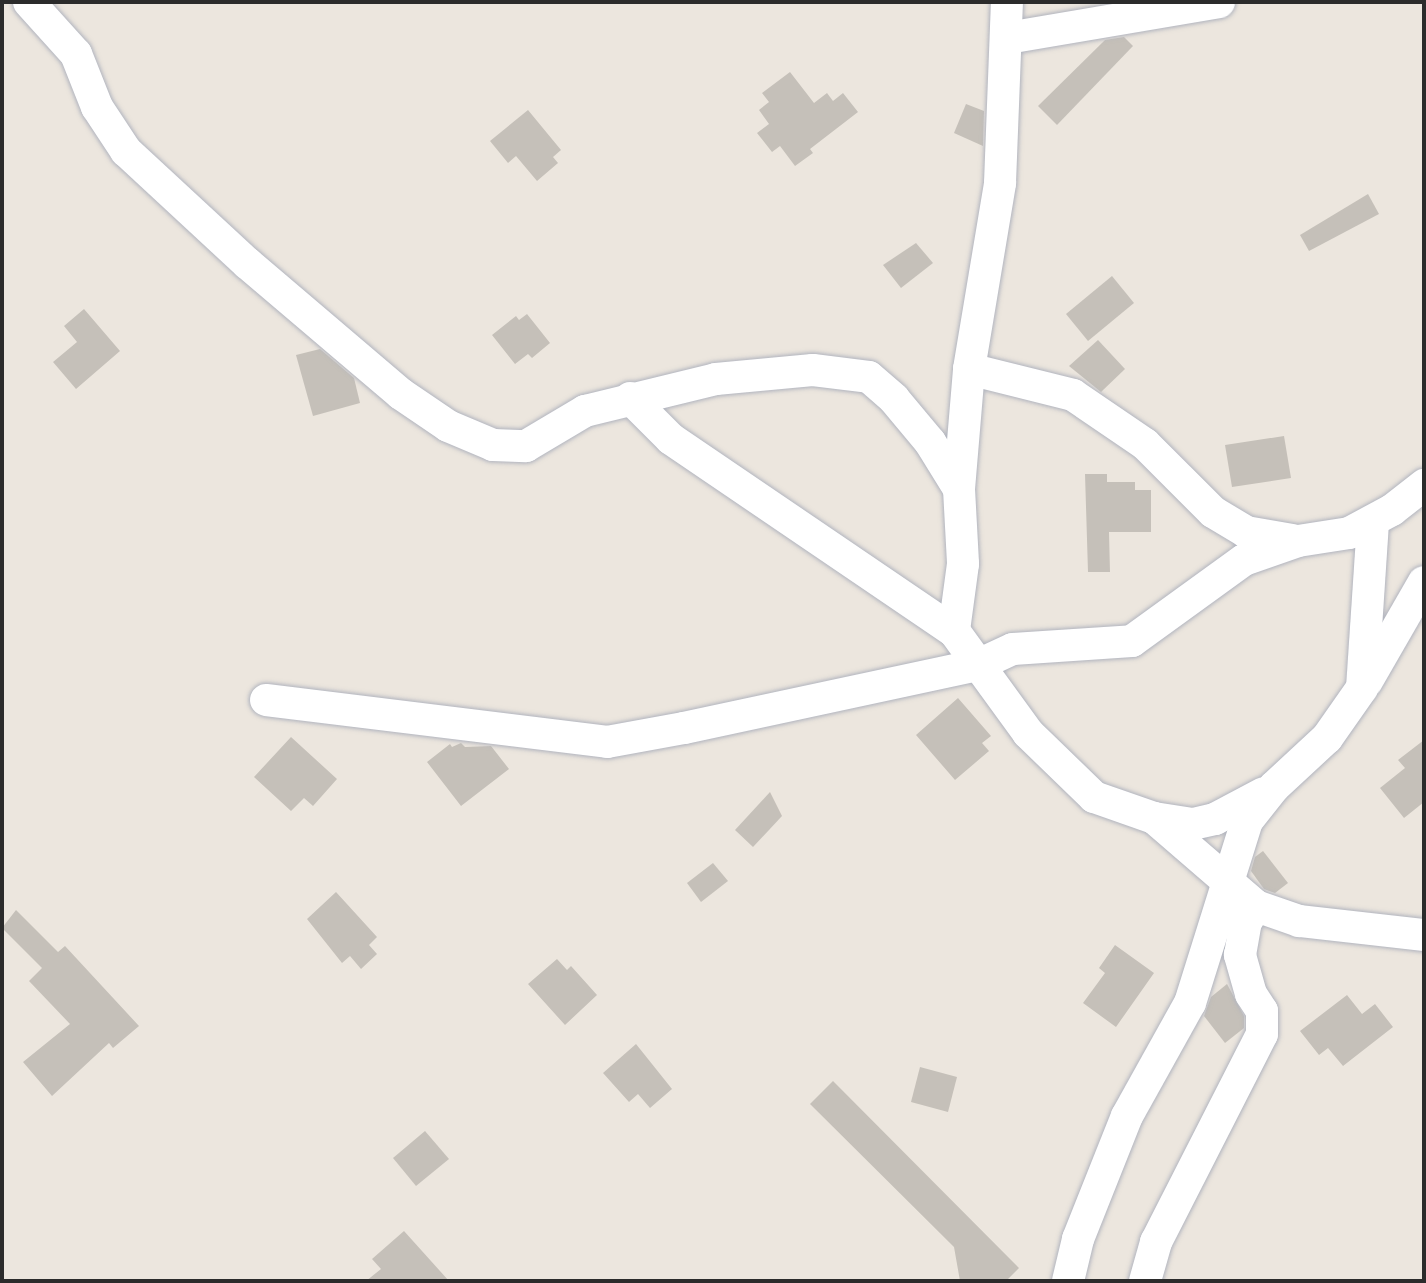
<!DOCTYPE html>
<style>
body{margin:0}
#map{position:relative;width:1426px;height:1283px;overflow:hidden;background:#ece6de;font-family:Ubuntu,sans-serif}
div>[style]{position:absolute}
.building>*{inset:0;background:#c5c0b9}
.roads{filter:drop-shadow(0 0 2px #b1b4be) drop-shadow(0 0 2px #b1b4be)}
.street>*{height:32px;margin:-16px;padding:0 16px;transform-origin:16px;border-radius:16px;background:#fff}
span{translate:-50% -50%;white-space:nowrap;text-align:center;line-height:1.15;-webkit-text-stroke:6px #fff;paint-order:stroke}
.frame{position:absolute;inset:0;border:4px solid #2b2b2b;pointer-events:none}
</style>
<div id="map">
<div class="building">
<div style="clip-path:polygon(1124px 37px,1133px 46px,1057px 125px,1038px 106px,1105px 40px)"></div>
<div style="clip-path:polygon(790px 72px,814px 103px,827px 93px,833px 101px,843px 93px,858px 112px,810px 149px,813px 153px,795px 166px,780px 146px,772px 152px,757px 133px,769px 124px,759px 110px,769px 102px,762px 93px)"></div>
<div style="clip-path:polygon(966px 104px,984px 111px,983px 146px,954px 133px)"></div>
<div style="clip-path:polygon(528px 110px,561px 150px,553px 157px,558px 163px,537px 181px,516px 156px,508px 163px,490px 141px)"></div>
<div style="clip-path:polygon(1368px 194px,1379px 214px,1309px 251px,1300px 235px)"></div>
<div style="clip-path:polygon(916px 243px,933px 263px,901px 288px,883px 265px)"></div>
<div style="clip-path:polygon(1112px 276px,1134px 303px,1088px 341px,1066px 314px)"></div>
<div style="clip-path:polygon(84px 309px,120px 351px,76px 389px,53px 362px,77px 342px,64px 326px)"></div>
<div style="clip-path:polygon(527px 314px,550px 343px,532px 358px,528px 354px,515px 364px,492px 335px,516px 316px,519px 320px)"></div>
<div style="clip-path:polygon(1098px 340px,1125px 369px,1101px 392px,1069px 366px)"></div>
<div style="clip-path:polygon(320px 349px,354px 378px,360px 403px,313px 416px,296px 355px)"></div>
<div style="clip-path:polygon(1284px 436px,1291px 478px,1232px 487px,1225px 445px)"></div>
<div style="clip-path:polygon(1085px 474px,1107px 474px,1107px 482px,1135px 482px,1135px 490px,1151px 490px,1151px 532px,1109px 532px,1110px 572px,1088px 572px)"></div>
<div style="clip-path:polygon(958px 698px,991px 736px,982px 743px,989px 751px,955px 780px,916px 735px)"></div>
<div style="clip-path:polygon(291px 737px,337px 779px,313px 806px,304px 798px,291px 811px,254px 777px)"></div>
<div style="clip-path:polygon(1424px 740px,1424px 802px,1404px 818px,1380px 788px,1405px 768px,1398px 760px)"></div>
<div style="clip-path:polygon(461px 743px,465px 747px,491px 746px,509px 769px,461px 806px,427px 762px,450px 744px,452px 747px)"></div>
<div style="clip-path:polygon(770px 792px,782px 816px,753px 847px,735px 830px)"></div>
<div style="clip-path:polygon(1263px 851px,1288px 883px,1275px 893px,1264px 889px,1251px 871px,1255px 857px)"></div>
<div style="clip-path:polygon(713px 863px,728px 881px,701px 902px,687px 883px)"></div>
<div style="clip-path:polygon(336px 892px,377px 937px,369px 945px,377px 954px,361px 969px,350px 956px,342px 963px,307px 919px)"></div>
<div style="clip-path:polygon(16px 910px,58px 952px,65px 946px,139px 1026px,113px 1048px,109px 1043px,52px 1096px,23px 1062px,70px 1024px,29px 981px,42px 968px,2px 928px)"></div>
<div style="clip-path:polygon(1115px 945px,1154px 973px,1116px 1027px,1083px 1003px,1105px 973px,1099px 968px)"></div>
<div style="clip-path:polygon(557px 959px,567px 970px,571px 966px,597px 995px,565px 1025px,528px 984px)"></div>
<div style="clip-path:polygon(1227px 984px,1244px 1016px,1244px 1028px,1225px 1043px,1204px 1016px,1211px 997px)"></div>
<div style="clip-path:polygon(1347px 995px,1362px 1014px,1375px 1004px,1393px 1027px,1343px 1066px,1328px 1048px,1319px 1055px,1300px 1031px)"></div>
<div style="clip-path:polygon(636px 1044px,672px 1089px,650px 1108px,638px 1094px,629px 1102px,603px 1073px)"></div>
<div style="clip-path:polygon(920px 1067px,957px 1077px,948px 1112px,911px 1102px)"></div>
<div style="clip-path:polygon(833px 1081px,1019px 1268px,1006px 1281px,960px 1281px,954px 1247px,810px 1104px)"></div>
<div style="clip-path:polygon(425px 1131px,449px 1159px,416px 1186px,393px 1158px)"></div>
<div style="clip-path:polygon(404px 1231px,449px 1281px,366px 1281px,381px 1269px,372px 1259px)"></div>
</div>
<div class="roads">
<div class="street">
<div style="left:29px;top:2px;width:70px;rotate:47.9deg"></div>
<div style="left:76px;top:54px;width:57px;rotate:68.4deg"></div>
<div style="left:97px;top:107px;width:53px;rotate:56.6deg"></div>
<div style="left:126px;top:151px;width:165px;rotate:42.8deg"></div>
<div style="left:247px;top:263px;width:202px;rotate:40.4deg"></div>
<div style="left:401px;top:394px;width:57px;rotate:34.2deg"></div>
<div style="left:448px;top:426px;width:49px;rotate:22.9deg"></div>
<div style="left:493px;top:445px;width:33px;rotate:2deg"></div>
<div style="left:526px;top:446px;width:69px;rotate:-30.7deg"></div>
<div style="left:585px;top:411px;width:135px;rotate:-13.7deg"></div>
<div style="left:716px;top:379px;width:97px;rotate:-5.3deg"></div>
<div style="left:813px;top:370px;width:56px;rotate:7.1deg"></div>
<div style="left:869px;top:377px;width:33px;rotate:41deg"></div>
<div style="left:894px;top:399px;width:56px;rotate:50.1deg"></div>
<div style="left:930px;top:442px;width:55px;rotate:58.3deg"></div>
<div style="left:959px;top:489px;width:75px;rotate:86.9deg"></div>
<div style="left:963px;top:564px;width:68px;rotate:97.7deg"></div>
<div style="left:1007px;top:38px;width:215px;rotate:-9.6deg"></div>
<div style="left:969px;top:369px;width:107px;rotate:14deg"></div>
<div style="left:1073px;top:395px;width:87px;rotate:34.2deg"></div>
<div style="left:1145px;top:444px;width:96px;rotate:45deg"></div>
<div style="left:1213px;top:512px;width:39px;rotate:31deg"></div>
<div style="left:1246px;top:532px;width:47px;rotate:9.9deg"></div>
<div style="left:630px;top:398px;width:58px;rotate:45deg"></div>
<div style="left:671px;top:439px;width:342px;rotate:34.2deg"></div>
<div style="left:954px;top:631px;width:126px;rotate:54deg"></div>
<div style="left:1028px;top:733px;width:92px;rotate:44.1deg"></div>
<div style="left:1094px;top:797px;width:64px;rotate:19.3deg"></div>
<div style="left:1154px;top:818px;width:39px;rotate:9deg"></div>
<div style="left:1193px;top:824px;width:23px;rotate:-13deg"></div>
<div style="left:1215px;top:819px;width:55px;rotate:-28deg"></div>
<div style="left:959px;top:489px;width:120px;rotate:-85.2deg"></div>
<div style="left:969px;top:369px;width:189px;rotate:-80.5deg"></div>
<div style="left:1000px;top:183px;width:181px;rotate:-87.8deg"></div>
<div style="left:1367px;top:681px;width:114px;rotate:-60.1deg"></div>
<div style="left:266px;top:700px;width:344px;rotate:7deg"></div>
<div style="left:607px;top:742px;width:78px;rotate:-10.3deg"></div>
<div style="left:684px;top:728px;width:301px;rotate:-12.1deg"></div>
<div style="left:978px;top:665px;width:38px;rotate:-25deg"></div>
<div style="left:1013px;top:649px;width:119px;rotate:-3.8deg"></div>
<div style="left:1132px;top:641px;width:138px;rotate:-35.9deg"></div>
<div style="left:1244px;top:560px;width:57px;rotate:-19.4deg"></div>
<div style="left:1298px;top:541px;width:52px;rotate:-8.9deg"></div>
<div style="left:1349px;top:533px;width:49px;rotate:-28.1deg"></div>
<div style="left:1392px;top:510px;width:41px;rotate:-38deg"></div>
<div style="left:1154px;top:818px;width:135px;rotate:40.8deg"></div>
<div style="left:1256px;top:906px;width:46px;rotate:19.2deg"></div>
<div style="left:1299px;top:921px;width:126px;rotate:6.4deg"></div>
<div style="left:1068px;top:1281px;width:43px;rotate:-76.6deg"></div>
<div style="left:1078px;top:1239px;width:132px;rotate:-68.3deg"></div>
<div style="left:1127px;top:1116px;width:129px;rotate:-60.9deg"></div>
<div style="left:1190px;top:1003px;width:191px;rotate:-72.6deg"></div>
<div style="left:1247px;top:821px;width:43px;rotate:-51.5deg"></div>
<div style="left:1274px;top:787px;width:72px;rotate:-42.8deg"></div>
<div style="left:1327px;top:738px;width:61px;rotate:-55deg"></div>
<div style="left:1362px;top:688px;width:166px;rotate:-86.2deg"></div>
<div style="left:1145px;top:1281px;width:41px;rotate:-74.2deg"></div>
<div style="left:1156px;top:1242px;width:233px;rotate:-63deg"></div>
<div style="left:1262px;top:1034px;width:23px;rotate:-90deg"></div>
<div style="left:1262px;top:1011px;width:20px;rotate:-123deg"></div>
<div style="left:1251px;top:994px;width:41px;rotate:-105.8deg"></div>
<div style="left:1240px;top:955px;width:34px;rotate:-80deg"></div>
<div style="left:1246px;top:922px;width:19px;rotate:-58deg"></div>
</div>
</div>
<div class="frame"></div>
</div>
